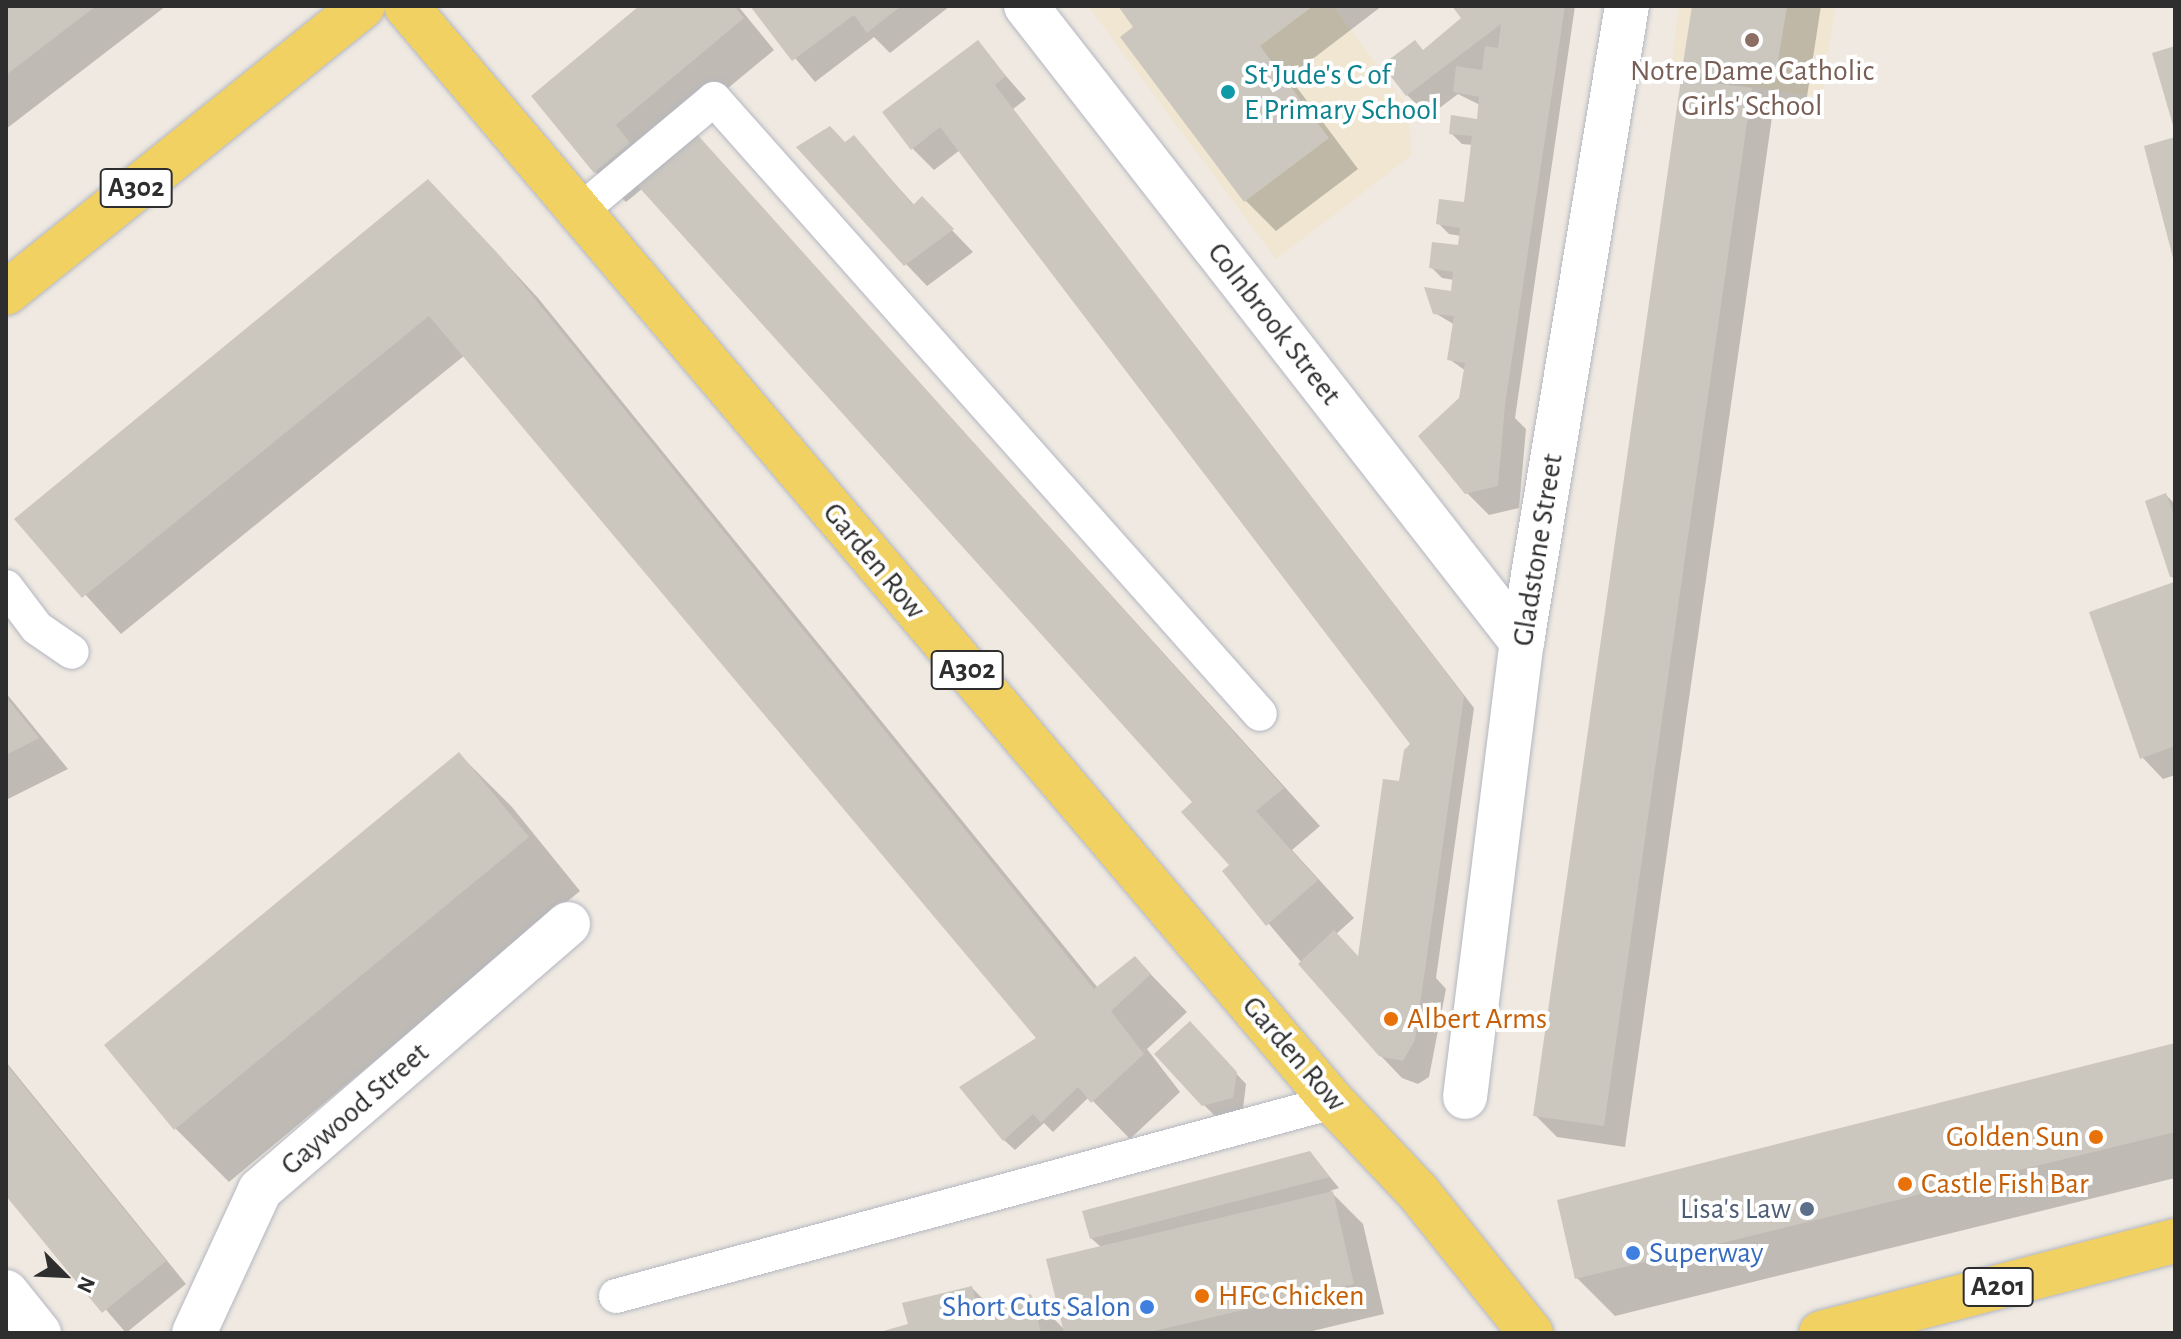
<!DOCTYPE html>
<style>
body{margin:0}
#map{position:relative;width:2181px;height:1339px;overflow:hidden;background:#efe9e1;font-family:"Alegreya Sans",sans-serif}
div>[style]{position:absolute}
.education>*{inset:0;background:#f0e6d1}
.shadow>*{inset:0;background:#0003}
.building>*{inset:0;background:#cbc7bf}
.roads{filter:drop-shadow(0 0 2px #b4b7c1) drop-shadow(0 0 2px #b4b7c1)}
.service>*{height:34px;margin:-17px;padding:0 17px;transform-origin:17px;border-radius:17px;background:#fff}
.minor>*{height:44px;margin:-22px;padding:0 22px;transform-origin:22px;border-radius:22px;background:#fff}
.primary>*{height:44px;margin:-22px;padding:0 22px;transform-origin:22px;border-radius:22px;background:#f2d163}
.dots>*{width:22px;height:22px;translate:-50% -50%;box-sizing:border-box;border:4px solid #fff;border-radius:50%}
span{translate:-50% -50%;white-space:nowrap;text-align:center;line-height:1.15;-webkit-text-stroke:8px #fff;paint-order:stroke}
.shield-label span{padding:2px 6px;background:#fff;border:2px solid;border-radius:6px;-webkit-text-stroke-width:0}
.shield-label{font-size:28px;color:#2e2e2e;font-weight:700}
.education-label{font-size:30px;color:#785e54}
.culture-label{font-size:30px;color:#0d838f}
.left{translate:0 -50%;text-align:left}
.street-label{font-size:30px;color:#2e2e2e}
.food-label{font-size:30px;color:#c56008}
.right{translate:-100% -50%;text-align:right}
.service-label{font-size:30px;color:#4e5e75}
.shop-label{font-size:30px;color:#366cbe}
.frame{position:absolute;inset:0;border:8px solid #2e2e2e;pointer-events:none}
.north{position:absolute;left:24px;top:1235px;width:80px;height:80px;-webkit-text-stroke:6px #fff;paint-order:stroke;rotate:114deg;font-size:22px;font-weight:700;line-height:32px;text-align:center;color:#2e2e2e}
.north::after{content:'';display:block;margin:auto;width:28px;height:36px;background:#2e2e2e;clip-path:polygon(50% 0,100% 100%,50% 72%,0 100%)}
</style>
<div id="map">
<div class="education">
<div style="clip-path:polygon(1088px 6px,1333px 6px,1408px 107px,1411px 156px,1276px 259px)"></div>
<div style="clip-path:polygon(1679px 6px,1835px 6px,1822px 97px,1670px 75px)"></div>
</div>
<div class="shadow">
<div style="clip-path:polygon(6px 6px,166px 6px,6px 129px)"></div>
<div style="clip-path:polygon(642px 6px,738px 6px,774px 50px,645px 157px,695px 135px,1320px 826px,1292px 850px,1354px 918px,1335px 935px,1359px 959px,1412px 745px,960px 150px,934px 170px,912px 148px,977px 43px,1026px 99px,1013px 109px,1474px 708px,1436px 978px,1446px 989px,1429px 1077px,1418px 1084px,1402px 1078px,1380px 1055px,1224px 871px,1232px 865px,1195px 802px,643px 188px,626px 202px,595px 172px)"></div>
<div style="clip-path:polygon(752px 6px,950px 6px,890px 53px,874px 37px,815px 82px)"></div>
<div style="clip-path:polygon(1120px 6px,1382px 6px,1289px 77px,1358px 169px,1276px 231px,1245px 200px)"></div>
<div style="clip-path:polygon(1455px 6px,1575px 6px,1515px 418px,1526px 429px,1519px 508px,1489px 515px,1467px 493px,1461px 399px,1466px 371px,1449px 359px,1455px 325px,1435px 313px,1453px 293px,1454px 280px,1442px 278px,1431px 267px,1460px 248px,1461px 236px,1449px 234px,1438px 223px,1466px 204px,1473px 145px,1462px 144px,1451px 133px,1479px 121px,1480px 105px,1458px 94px,1429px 116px,1407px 95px,1424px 52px,1463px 18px)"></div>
<div style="clip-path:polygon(1694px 6px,1821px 6px,1806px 103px,1789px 112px,1773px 110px,1625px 1147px,1557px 1137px,1536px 1116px,1698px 83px,1684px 69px)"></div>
<div style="clip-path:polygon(854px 138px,915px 206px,922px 199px,973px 252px,927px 286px,906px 264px,846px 144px)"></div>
<div style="clip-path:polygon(465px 219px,538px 298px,1098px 988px,1135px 958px,1187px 1012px,1147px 1049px,1180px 1092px,1130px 1139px,1089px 1097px,1053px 1132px,1044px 1123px,1015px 1150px,1004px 1140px,1047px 1047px,465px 355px,121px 634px,17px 519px)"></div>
<div style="clip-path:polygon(2166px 495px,2175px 504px,2175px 580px,2171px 576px)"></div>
<div style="clip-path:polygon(2173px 585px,2175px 775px,2163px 779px,2142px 757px)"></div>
<div style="clip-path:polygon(6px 693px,68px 769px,6px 800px)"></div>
<div style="clip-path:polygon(459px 754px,512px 807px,580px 891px,229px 1182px,176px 1129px,106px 1045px)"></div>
<div style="clip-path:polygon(1200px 1035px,1246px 1084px,1243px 1109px,1215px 1116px,1204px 1105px)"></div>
<div style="clip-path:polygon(2175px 1045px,2175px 1178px,1615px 1316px,1577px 1278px,1560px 1202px)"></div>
<div style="clip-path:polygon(6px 1062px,186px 1284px,126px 1333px,6px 1193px)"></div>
<div style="clip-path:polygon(1310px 1153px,1339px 1188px,1330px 1191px,1363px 1224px,1384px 1314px,1304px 1333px,880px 1333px,910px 1326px,972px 1288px,990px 1306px,1031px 1296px,1065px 1330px,1102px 1248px,1091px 1238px)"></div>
</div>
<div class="building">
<div style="clip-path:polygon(6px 6px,96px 6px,6px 75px)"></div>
<div style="clip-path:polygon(639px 6px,734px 6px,744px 18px,616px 125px,630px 143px,594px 173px,531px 96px)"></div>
<div style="clip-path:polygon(750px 6px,901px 6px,867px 33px,854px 15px,792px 61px)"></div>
<div style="clip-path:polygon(1118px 6px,1313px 6px,1260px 46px,1329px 138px,1244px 202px,1120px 37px,1133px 27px)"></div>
<div style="clip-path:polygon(1452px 6px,1565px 6px,1505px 405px,1498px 486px,1465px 494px,1418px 436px,1459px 398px,1465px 363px,1447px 360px,1454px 316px,1433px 314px,1424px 287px,1451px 291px,1453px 272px,1429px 268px,1432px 242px,1458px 245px,1460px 228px,1436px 224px,1439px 199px,1464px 202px,1472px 136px,1449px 134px,1451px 115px,1477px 119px,1479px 97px,1453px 92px,1456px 66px,1482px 70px,1485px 46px,1498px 48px,1501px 24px,1406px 96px,1382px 65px,1415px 40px,1423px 50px,1461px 18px)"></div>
<div style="clip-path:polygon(1692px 6px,1787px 6px,1776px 72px,1758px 83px,1682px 70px)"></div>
<div style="clip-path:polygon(978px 40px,1006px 76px,995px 85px,1464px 696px,1415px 1040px,1403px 1061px,1379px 1056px,1298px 964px,1334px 930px,1358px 956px,1383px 779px,1399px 781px,1404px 750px,1410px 744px,940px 127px,911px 150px,882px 112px)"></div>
<div style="clip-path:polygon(2175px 46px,2175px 129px,2174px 129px,2152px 53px)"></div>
<div style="clip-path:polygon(1681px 79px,1752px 88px,1604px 1126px,1533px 1116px)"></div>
<div style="clip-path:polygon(830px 126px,845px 142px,854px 135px,913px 205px,922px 196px,954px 229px,904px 266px,796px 147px)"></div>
<div style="clip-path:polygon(695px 132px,1284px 788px,1256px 811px,1318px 880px,1266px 926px,1222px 871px,1229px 865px,1181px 812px,1192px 802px,637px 185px)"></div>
<div style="clip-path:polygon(2175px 137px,2175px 261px,2174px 262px,2144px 146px)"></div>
<div style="clip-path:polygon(428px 179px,501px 257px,1094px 989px,1135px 956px,1151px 974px,1111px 1011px,1144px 1054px,1091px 1103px,1078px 1087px,1041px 1123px,1033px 1114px,1003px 1141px,959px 1087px,1036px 1038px,429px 316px,82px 598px,14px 519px)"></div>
<div style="clip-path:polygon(2166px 493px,2175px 518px,2175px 575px,2170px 577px,2145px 501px)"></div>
<div style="clip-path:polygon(2174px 582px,2175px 746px,2140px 759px,2089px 612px)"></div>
<div style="clip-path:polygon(6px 697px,39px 738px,6px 755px)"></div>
<div style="clip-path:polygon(459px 752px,529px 837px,174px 1130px,104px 1045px)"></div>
<div style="clip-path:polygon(1190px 1021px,1237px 1072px,1233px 1098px,1202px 1106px,1154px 1054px)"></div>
<div style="clip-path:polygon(2175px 1043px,2175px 1132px,1575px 1279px,1557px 1200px)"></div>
<div style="clip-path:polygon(6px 1064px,166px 1261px,102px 1313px,6px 1196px)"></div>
<div style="clip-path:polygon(1310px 1151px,1330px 1177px,1090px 1239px,1082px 1211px)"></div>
<div style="clip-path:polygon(1333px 1191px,1354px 1284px,1146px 1333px,1064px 1333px,1046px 1259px)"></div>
<div style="clip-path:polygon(972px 1286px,977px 1307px,1031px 1294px,1041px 1333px,876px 1333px,908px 1324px,902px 1303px)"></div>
</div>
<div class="roads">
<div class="service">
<div style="left:579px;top:212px;width:176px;rotate:-39.9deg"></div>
<div style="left:714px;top:99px;width:822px;rotate:48.4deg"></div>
<div style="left:6px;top:587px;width:51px;rotate:52.9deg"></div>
<div style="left:37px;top:628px;width:42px;rotate:34.4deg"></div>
<div style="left:616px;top:1296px;width:743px;rotate:-15.14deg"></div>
</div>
<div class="minor">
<div style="left:1026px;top:6px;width:807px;rotate:52.05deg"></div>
<div style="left:1465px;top:1097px;width:459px;rotate:-82.9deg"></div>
<div style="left:1522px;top:642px;width:645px;rotate:-80.63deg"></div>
<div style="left:6px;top:1292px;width:53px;rotate:51.2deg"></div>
<div style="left:194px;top:1333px;width:157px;rotate:-65.2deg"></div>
<div style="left:260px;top:1190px;width:407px;rotate:-40.8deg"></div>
</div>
<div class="primary">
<div style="left:406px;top:6px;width:1435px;rotate:49.78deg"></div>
<div style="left:1333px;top:1102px;width:124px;rotate:46.6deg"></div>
<div style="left:1418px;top:1192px;width:181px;rotate:51.3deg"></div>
<div style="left:6px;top:293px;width:458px;rotate:-38.8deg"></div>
<div style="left:1821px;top:1333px;width:366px;rotate:-14.6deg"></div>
</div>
</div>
<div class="dots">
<div style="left:1752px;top:40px;background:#8d6e63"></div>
<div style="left:1228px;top:92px;background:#0f9aa8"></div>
<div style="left:1391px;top:1019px;background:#e8710a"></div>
<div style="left:2096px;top:1137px;background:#e8710a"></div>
<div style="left:1905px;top:1184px;background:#e8710a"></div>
<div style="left:1807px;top:1209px;background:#5c6f8a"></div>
<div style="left:1633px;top:1253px;background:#3f7fe0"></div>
<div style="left:1202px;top:1296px;background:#e8710a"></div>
<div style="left:1147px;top:1307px;background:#3f7fe0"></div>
</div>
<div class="shield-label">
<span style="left:136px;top:188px">A302</span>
<span style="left:967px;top:670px">A302</span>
<span style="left:1998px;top:1287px">A201</span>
</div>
<div class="education-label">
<span style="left:1752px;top:88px">Notre Dame Catholic<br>Girls' School</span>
</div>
<div class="culture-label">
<span class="left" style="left:1244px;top:92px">St Jude's C of<br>E Primary School</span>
</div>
<div class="street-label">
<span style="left:1274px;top:324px;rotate:52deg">Colnbrook Street</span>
<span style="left:1538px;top:550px;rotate:-81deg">Gladstone Street</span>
<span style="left:874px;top:561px;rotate:50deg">Garden Row</span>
<span style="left:1294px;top:1054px;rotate:49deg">Garden Row</span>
<span style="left:355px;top:1109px;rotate:-41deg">Gaywood Street</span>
</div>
<div class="food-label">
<span class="left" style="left:1407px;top:1019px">Albert Arms</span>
<span class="right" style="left:2080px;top:1137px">Golden Sun</span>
<span class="left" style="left:1921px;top:1184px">Castle Fish Bar</span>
<span class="left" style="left:1218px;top:1296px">HFC Chicken</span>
</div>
<div class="service-label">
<span class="right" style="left:1791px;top:1209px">Lisa's Law</span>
</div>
<div class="shop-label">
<span class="left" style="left:1649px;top:1253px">Superway</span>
<span class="right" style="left:1131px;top:1307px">Short Cuts Salon</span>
</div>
<div class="frame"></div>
<div class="north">N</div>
</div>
